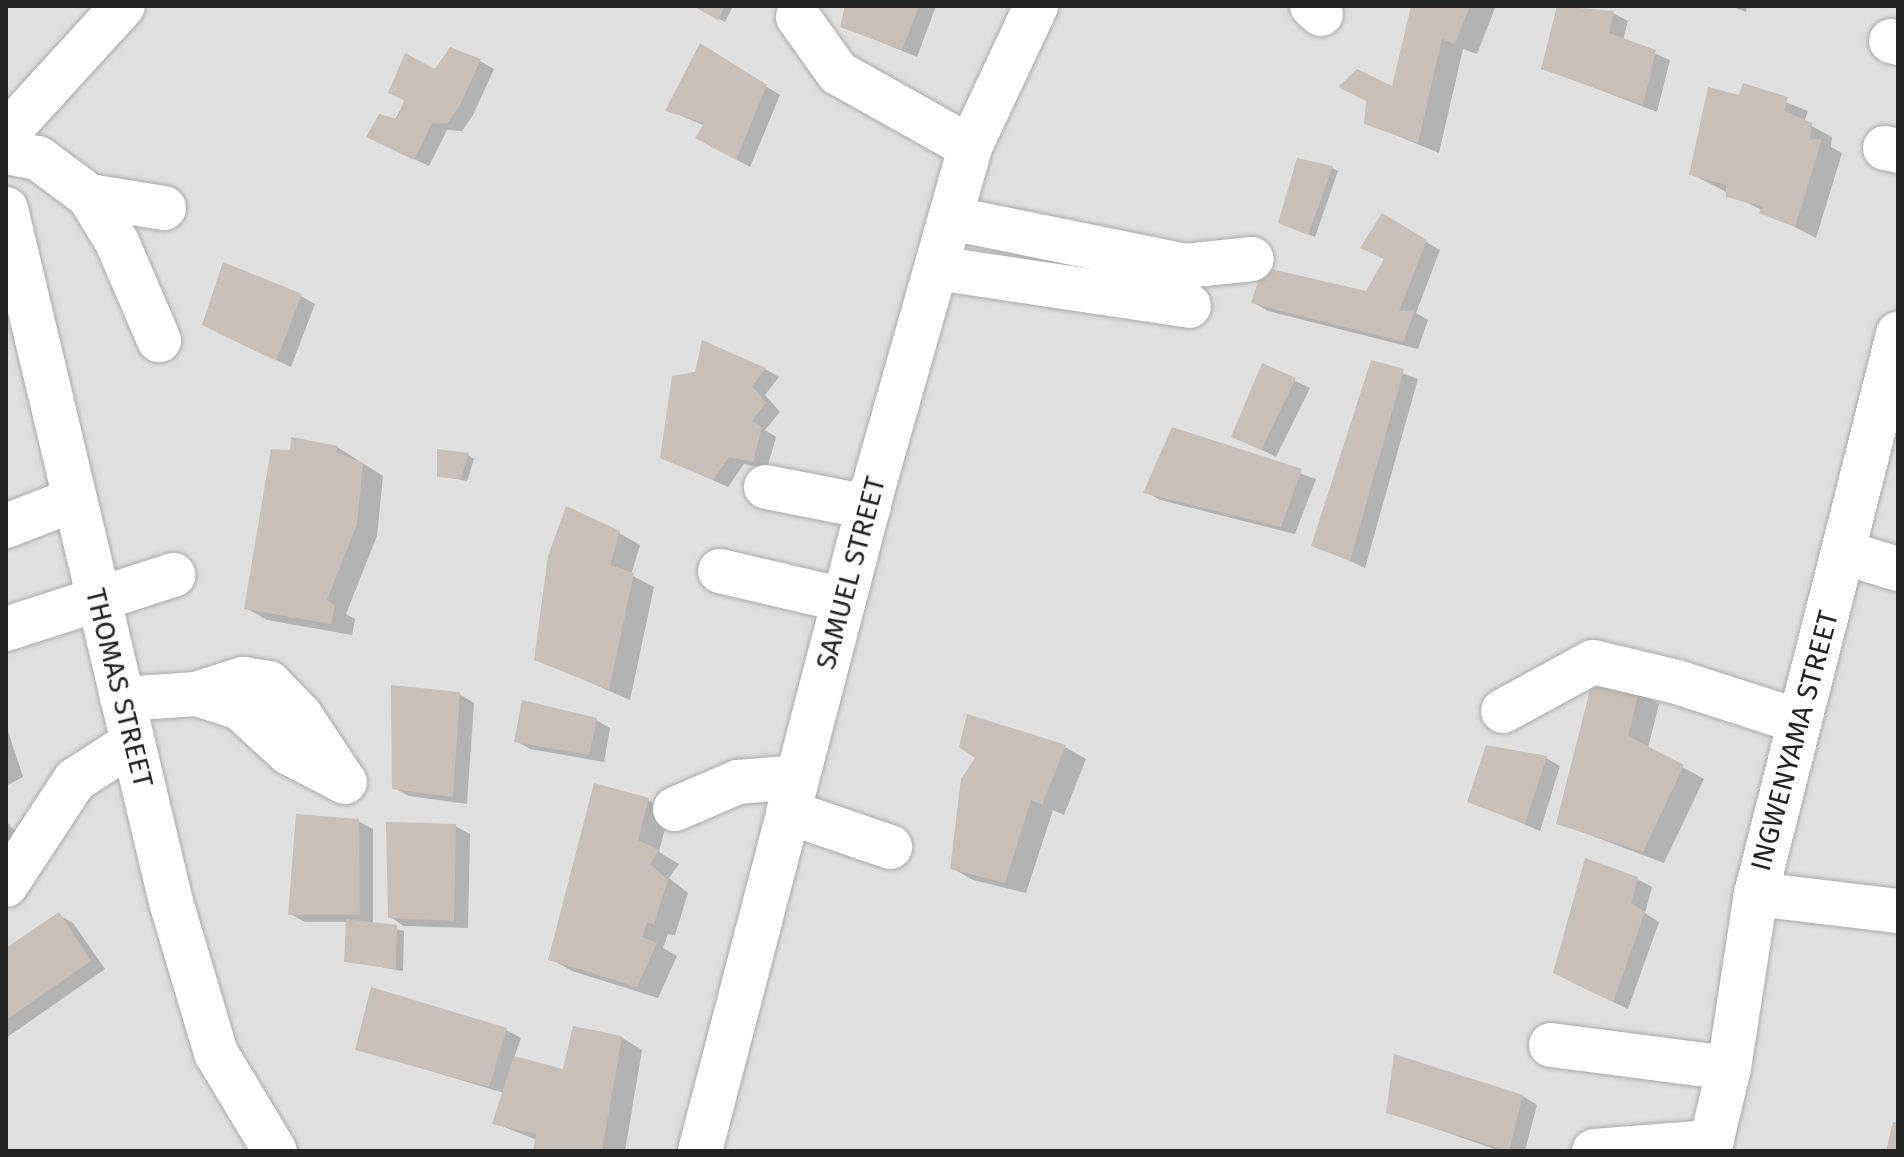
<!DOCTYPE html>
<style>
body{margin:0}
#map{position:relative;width:1904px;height:1157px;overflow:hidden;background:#f2efe9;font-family:"Fira Sans",sans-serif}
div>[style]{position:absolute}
.residential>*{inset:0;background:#e0dfdf}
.shadow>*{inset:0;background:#0003}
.building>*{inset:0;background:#c7bfb8}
.roads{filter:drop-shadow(0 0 2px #a9a9a9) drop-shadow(0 0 2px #a9a9a9)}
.minor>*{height:44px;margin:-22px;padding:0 22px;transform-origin:22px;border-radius:22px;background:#fff}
span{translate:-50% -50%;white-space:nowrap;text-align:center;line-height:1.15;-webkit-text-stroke:6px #fff;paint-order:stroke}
.street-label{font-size:28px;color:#222}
.frame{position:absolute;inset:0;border:8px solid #222;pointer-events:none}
</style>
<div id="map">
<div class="residential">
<div style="clip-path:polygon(6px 6px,1898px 6px,1898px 1151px,6px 1151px)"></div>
</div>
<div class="shadow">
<div style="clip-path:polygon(696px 6px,733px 6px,725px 22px)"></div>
<div style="clip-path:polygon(848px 6px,936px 6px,917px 57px,842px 26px)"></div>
<div style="clip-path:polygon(1413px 6px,1495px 8px,1477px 54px,1463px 49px,1439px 153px,1366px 123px,1393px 88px)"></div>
<div style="clip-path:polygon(1559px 6px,1613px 13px,1628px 21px,1623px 40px,1670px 60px,1657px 112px,1543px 68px)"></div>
<div style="clip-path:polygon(1730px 6px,1747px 6px,1746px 12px)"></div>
<div style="clip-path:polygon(715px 54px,780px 95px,750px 167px,698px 138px,705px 126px,668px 110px)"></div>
<div style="clip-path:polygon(480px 61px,494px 69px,473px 115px,462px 131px,447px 130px,429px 166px,382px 144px,405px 101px,391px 93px,436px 72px)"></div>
<div style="clip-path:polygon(1745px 86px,1808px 111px,1804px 122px,1832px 137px,1831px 147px,1842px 153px,1816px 238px,1691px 174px)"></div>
<div style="clip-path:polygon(1332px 168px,1338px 171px,1315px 237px,1287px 226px)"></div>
<div style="clip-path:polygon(1382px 216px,1440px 250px,1416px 313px,1428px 320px,1418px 349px,1268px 311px,1254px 303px,1366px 293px,1386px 260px)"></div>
<div style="clip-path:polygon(301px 296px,315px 304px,291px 367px,218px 333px)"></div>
<div style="clip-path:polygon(1372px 362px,1418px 379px,1365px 568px,1314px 545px)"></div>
<div style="clip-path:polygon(1263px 366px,1310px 388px,1276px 457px,1234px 436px)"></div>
<div style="clip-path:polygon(765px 369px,779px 377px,765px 395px,780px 412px,765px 430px,776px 437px,767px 469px,744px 464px,728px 487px,662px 457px)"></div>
<div style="clip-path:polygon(1173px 429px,1316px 479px,1295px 534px,1160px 500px,1146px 492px)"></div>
<div style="clip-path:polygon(337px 447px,383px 476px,377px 536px,346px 614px,355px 619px,352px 635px,267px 620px,246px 608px,291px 452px)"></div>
<div style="clip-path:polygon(468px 455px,474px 459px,467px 481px,439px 476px)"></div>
<div style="clip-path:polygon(619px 533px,640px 545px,631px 575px,654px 587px,630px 700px,536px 659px)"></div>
<div style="clip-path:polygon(1639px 692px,1659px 704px,1648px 748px,1704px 779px,1664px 863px,1558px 823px)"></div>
<div style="clip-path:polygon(459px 694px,474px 703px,467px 804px,409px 796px,394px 788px)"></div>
<div style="clip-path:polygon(969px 717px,1065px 747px,1086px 759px,1064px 815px,1053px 810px,1026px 893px,973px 880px,952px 868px,977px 757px)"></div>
<div style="clip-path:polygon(596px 720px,610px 728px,604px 762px,530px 749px,516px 741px)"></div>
<div style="clip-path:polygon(6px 725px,23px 777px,6px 786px)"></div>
<div style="clip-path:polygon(1546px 758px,1560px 766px,1540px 831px,1470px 801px)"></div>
<div style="clip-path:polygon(648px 800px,669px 812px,659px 852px,679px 864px,669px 878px,688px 893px,675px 935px,668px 934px,663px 948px,677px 956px,658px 998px,572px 971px,551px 959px)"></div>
<div style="clip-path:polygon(6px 821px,19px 836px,6px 848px)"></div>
<div style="clip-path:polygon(358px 821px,373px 829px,373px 924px,404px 931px,403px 971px,346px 961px,347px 922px,305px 922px,290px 914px)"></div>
<div style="clip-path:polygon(455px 826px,470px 834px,468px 928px,404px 926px,390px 917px)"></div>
<div style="clip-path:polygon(1637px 879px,1652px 887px,1645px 913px,1659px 922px,1628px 1009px,1569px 981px)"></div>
<div style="clip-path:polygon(59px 915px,73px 923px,105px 969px,6px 1038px,6px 951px)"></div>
<div style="clip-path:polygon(506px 1030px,521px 1038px,514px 1058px,564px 1071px,621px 1037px,642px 1050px,625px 1151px,535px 1151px,537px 1140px,494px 1123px,504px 1093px,357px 1049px)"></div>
<div style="clip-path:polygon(1523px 1096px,1537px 1105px,1525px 1151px,1500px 1151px,1388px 1112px)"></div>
</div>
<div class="building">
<div style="clip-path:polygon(693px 6px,725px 6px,718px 20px)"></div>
<div style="clip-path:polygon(845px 6px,919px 6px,902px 50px,840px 27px)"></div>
<div style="clip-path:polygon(1411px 6px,1470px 6px,1455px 44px,1442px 39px,1418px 143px,1364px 124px,1366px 101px,1338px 87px,1357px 69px,1392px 86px)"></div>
<div style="clip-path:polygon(1557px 6px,1614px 11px,1609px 33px,1656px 50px,1643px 105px,1541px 69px)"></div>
<div style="clip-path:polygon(700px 43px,767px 85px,736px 160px,695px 138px,704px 123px,665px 111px)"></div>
<div style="clip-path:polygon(450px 47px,481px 59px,459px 107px,447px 124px,432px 123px,414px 160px,366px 137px,379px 114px,397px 119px,404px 100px,388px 93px,405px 53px,435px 69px)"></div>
<div style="clip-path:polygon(1743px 83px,1788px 97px,1784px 111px,1812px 123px,1810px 139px,1822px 139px,1795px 227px,1758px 213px,1764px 207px,1726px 197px,1726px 185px,1689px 175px,1708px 87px,1739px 95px)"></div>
<div style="clip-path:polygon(1297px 158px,1333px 166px,1308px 235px,1278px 223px)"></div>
<div style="clip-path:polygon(1382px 213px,1427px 240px,1399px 311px,1415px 310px,1403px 342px,1251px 303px,1263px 267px,1366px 291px,1384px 259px,1360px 248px)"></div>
<div style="clip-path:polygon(223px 262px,302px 294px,276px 361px,202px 325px)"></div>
<div style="clip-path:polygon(702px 340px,766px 368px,752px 386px,766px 403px,752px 421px,762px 427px,753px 462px,729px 457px,713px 480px,660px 458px,672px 376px,695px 372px)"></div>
<div style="clip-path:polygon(1371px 360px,1404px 369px,1350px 561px,1311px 546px)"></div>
<div style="clip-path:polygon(1262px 363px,1296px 378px,1261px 450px,1231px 437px)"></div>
<div style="clip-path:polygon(1172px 427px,1302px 469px,1281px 527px,1143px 493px)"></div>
<div style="clip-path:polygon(291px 437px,338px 446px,336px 452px,363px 463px,357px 524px,327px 600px,335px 606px,331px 624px,244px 609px,271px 449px,290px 450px)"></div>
<div style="clip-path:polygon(437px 449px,469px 453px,461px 479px,437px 477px)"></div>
<div style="clip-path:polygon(566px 506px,620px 531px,610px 565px,634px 573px,609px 690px,534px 660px,548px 556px)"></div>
<div style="clip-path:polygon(1592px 682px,1639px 691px,1628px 736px,1684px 765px,1643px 852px,1556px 824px)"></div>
<div style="clip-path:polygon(391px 685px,460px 692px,453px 797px,392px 789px)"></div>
<div style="clip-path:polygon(522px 700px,597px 718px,589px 755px,514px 742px)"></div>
<div style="clip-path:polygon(967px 714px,1066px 745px,1042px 805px,1031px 800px,1005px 883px,950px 869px,961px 779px,975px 758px,959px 747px)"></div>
<div style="clip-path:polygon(1486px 745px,1547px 756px,1525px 824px,1467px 802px)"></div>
<div style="clip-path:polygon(594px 783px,649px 798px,638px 840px,659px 850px,650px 864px,668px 880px,654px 924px,647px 923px,642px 937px,657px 943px,637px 987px,548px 960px)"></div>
<div style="clip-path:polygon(296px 814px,359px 819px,360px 915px,288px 915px)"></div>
<div style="clip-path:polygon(386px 822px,456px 824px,454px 921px,388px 918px)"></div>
<div style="clip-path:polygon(1585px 858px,1638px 877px,1631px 903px,1645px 912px,1613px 1002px,1553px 973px)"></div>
<div style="clip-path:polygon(59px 912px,91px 961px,6px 1020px,6px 948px)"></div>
<div style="clip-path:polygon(346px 919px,397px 925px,396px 969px,344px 962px)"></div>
<div style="clip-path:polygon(371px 987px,507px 1028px,489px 1087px,355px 1050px)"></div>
<div style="clip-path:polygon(573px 1026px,622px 1036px,602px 1151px,533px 1151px,536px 1134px,492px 1124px,514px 1056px,563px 1069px)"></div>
<div style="clip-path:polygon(1394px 1054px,1523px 1095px,1509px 1151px,1386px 1113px)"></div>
<div style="clip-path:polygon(1893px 1122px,1898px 1123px,1898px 1151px,1886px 1151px)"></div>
</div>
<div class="roads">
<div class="minor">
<div style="left:1312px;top:6px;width:12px;rotate:42deg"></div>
<div style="left:798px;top:17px;width:69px;rotate:54.5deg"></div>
<div style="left:838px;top:73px;width:151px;rotate:29.3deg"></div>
<div style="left:1891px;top:41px;width:7px;rotate:16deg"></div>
<div style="left:6px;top:134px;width:173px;rotate:-47.6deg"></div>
<div style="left:1885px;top:148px;width:13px;rotate:13deg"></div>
<div style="left:6px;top:152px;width:33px;rotate:11deg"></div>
<div style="left:38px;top:158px;width:64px;rotate:36.7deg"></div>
<div style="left:89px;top:196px;width:76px;rotate:9.1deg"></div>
<div style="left:89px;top:196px;width:54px;rotate:58.7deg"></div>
<div style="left:117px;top:242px;width:107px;rotate:66.8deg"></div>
<div style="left:6px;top:209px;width:712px;rotate:76.61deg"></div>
<div style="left:171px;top:902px;width:158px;rotate:73.4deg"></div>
<div style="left:216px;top:1053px;width:114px;rotate:59deg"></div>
<div style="left:950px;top:218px;width:240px;rotate:11.5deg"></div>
<div style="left:1185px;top:266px;width:67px;rotate:-6deg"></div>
<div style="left:936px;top:268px;width:256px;rotate:8.5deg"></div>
<div style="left:766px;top:487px;width:105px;rotate:11deg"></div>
<div style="left:6px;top:526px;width:72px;rotate:-21.2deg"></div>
<div style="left:1845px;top:553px;width:55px;rotate:16.8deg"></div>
<div style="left:720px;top:571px;width:127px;rotate:13.2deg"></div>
<div style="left:6px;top:629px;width:176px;rotate:-17.9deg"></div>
<div style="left:199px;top:693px;width:46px;rotate:-17.7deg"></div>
<div style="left:243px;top:679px;width:26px;rotate:9deg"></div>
<div style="left:269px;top:683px;width:45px;rotate:45.9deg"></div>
<div style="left:300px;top:715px;width:74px;rotate:56.5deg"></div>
<div style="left:122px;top:699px;width:75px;rotate:-3.8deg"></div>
<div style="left:197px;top:694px;width:45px;rotate:18deg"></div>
<div style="left:240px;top:708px;width:67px;rotate:42.6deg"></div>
<div style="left:289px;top:753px;width:63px;rotate:27.4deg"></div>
<div style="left:1503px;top:711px;width:102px;rotate:-28.6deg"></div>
<div style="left:1593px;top:662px;width:86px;rotate:13.4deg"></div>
<div style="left:1677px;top:682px;width:127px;rotate:17.9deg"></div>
<div style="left:675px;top:809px;width:69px;rotate:-23.2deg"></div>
<div style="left:738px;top:782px;width:59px;rotate:-4.8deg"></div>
<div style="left:788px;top:812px;width:108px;rotate:18.9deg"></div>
<div style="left:6px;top:885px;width:126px;rotate:-56.7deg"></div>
<div style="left:75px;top:780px;width:68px;rotate:-33deg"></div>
<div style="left:1756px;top:894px;width:143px;rotate:6.8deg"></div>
<div style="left:1551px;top:1045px;width:179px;rotate:7.4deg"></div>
<div style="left:700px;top:1151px;width:688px;rotate:-75.36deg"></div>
<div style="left:874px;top:485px;width:351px;rotate:-74.1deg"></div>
<div style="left:970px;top:147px;width:156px;rotate:-64.9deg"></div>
<div style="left:1594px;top:1151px;width:118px;rotate:-4.4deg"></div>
<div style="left:1709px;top:1151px;width:85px;rotate:-76.5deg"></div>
<div style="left:1729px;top:1068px;width:176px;rotate:-81.2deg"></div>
<div style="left:1756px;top:894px;width:578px;rotate:-75.77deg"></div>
</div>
</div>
<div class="street-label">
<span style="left:851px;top:573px;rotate:-75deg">SAMUEL STREET</span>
<span style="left:119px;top:688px;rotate:76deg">THOMAS STREET</span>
<span style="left:1795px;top:741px;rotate:-75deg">INGWENYAMA STREET</span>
</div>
<div class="frame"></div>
</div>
